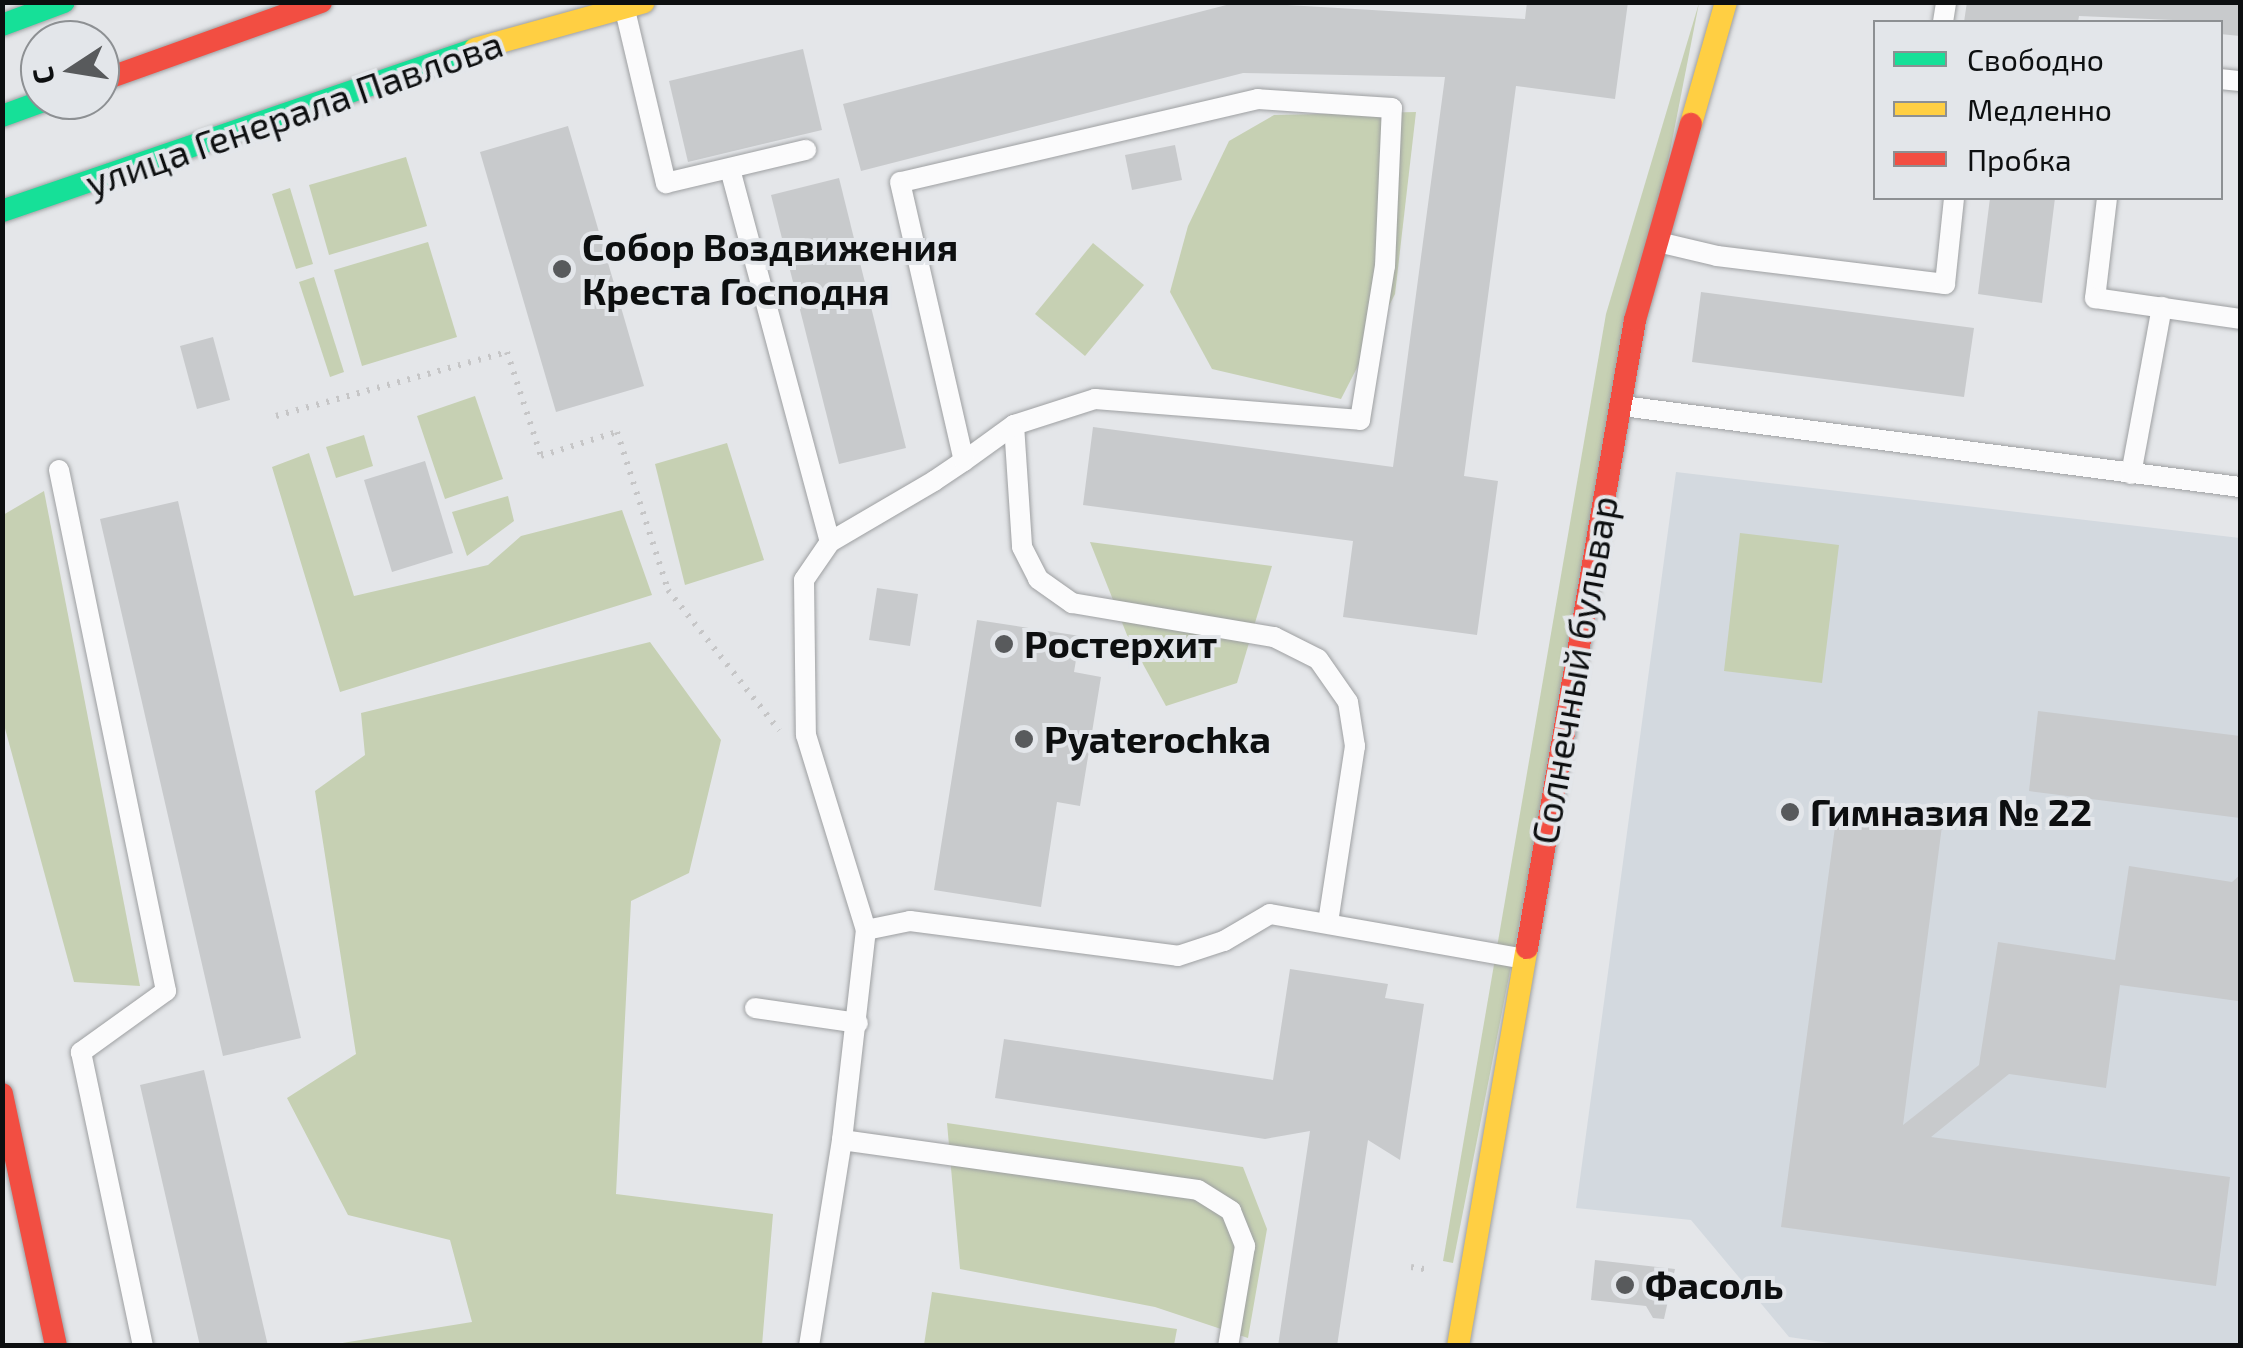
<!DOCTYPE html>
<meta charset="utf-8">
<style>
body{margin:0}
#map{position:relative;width:2243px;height:1348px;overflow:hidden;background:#e4e6e9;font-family:"Exo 2",sans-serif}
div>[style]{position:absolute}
.built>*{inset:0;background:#d3d9df}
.green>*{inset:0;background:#c6d0b3}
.building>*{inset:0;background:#c8cacc}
.path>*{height:6px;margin-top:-3px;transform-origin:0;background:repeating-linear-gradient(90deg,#c6c6c7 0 2.5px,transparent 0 10.5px)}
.roads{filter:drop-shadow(0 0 2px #9ea0a2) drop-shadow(0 0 2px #9ea0a2)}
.lane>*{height:20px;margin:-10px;padding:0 10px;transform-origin:10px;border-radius:10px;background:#fbfbfc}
.fast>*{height:22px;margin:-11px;padding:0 11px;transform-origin:11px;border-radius:11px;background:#16e098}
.slow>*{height:22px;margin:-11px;padding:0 11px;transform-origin:11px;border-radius:11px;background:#ffcf43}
.jam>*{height:22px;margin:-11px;padding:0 11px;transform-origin:11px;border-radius:11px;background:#f24e42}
.dots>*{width:28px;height:28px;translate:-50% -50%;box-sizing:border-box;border:5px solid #e3e6ea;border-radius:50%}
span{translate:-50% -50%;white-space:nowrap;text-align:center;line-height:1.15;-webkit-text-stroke:8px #e3e6ea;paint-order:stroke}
.street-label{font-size:38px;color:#0d0f10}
.poi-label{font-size:38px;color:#0d0f10;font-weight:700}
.left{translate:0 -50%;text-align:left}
.frame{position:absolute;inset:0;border:5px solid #0d0f10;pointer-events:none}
.legend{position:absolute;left:1873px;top:20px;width:350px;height:180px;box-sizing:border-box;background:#e3e6ea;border:2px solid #8d9093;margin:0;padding:12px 18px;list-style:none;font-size:30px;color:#0d0f10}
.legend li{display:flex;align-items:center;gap:20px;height:50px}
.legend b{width:50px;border:2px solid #8d9093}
.north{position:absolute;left:20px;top:20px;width:100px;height:100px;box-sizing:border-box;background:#e3e6ea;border:2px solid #8d9093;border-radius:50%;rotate:258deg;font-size:28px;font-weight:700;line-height:40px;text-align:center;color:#0d0f10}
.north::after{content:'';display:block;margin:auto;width:35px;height:45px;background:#585a5c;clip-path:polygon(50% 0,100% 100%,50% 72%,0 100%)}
</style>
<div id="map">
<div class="built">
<div style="clip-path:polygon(1676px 472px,2240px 538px,2240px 1345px,1850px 1346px,1789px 1337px,1691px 1220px,1576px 1208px)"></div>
</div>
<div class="green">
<div style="clip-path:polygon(1699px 3px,1453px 1263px,1443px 1261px,1606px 314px)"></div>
<div style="clip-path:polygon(1416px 112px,1395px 294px,1341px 399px,1212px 369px,1170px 292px,1188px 226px,1229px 141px,1274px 115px)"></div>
<div style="clip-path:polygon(406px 157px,427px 226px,329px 255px,309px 185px)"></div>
<div style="clip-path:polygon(290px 188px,313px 264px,296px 269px,272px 194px)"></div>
<div style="clip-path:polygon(428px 242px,457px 337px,362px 366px,334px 270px)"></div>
<div style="clip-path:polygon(1093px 243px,1144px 285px,1085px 356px,1035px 314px)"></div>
<div style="clip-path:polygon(314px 277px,344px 372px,330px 377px,299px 282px)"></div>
<div style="clip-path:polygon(475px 396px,503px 479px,445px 499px,417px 416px)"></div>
<div style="clip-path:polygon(364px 435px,373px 466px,336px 478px,326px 447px)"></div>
<div style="clip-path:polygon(727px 443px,764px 560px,685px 585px,655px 464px)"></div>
<div style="clip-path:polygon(309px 453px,354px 596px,488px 565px,521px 536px,622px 510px,652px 595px,340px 692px,272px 467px)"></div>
<div style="clip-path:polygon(44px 491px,140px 986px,74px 982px,3px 721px,3px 515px)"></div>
<div style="clip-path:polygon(508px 496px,514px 521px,467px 556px,452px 512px)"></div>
<div style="clip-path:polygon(1740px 533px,1839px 545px,1822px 683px,1724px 671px)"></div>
<div style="clip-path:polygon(1090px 542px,1272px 566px,1237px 683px,1166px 706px,1127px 635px)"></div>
<div style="clip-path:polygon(650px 642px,721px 740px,689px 873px,631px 901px,616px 1194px,773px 1214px,762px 1345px,330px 1345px,472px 1322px,450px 1240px,348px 1215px,287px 1098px,356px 1054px,315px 791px,365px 755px,361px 713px)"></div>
<div style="clip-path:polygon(947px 1123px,1243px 1167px,1267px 1229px,1248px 1338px,1155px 1307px,960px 1269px)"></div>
<div style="clip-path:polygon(932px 1292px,1177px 1329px,1174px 1345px,924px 1345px)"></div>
</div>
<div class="building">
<div style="clip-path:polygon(1238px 2px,1525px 19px,1527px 2px,1628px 2px,1615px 99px,1516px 86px,1464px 476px,1498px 481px,1477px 635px,1343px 617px,1353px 541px,1083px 505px,1093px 427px,1393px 467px,1445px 77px,1243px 73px,861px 171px,843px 104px)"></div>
<div style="clip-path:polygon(1967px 2px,2240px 2px,2240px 36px,2220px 34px,2220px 22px,2079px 16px,2078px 22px,1964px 22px)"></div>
<div style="clip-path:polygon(803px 49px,822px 130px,688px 162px,669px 81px)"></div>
<div style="clip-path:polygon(568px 126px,644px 386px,556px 412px,480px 152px)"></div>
<div style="clip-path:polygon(1175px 145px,1182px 180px,1132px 190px,1125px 155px)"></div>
<div style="clip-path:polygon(839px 178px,906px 448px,839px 464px,771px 195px)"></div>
<div style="clip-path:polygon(1990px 198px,2055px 198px,2042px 303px,1978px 294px)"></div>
<div style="clip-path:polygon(1701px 292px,1974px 328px,1964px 397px,1692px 362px)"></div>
<div style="clip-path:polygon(213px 337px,230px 400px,197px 409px,180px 346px)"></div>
<div style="clip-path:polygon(425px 461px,453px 553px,392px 572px,364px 480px)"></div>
<div style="clip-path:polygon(178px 501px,301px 1038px,223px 1056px,100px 519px)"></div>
<div style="clip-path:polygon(877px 588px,918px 594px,910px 646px,869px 640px)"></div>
<div style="clip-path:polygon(977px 620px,1080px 636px,1074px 672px,1101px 677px,1080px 806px,1057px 802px,1041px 907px,934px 890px)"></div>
<div style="clip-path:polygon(2038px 711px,2240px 736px,2240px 818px,2029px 791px)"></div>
<div style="clip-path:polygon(1837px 812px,1942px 826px,1903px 1125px,1979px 1065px,1998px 942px,2115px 960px,2129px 866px,2232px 882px,2240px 875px,2238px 1001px,2120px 985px,2106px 1088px,2009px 1074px,1931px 1137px,2230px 1177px,2216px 1286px,1781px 1227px)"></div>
<div style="clip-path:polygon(1290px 969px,1388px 984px,1385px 998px,1424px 1004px,1400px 1160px,1368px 1140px,1337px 1346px,1278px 1346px,1310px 1131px,1265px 1139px,995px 1098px,1004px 1039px,1273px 1080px)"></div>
<div style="clip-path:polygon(204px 1070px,268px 1346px,200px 1346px,140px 1085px)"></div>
<div style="clip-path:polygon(1595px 1260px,1675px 1269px,1664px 1319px,1653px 1318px,1646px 1306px,1591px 1300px)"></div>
</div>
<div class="path">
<div style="left:276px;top:416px;width:240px;rotate:-15.5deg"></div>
<div style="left:507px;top:352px;width:109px;rotate:71.9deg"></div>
<div style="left:541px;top:456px;width:80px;rotate:-17.5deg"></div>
<div style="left:617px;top:432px;width:166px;rotate:72.1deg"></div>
<div style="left:668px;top:590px;width:179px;rotate:51.6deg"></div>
<div style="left:1411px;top:1267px;width:19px;rotate:9deg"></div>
</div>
<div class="roads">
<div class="lane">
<div style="left:625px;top:10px;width:178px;rotate:76.7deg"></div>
<div style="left:666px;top:183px;width:144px;rotate:-13.3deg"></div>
<div style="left:1943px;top:22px;width:20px;rotate:-81deg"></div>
<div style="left:2220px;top:79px;width:20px;rotate:6deg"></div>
<div style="left:730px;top:169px;width:386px;rotate:75deg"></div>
<div style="left:830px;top:542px;width:46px;rotate:124.4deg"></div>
<div style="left:804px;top:580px;width:155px;rotate:89.3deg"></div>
<div style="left:806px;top:735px;width:204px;rotate:72.9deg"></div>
<div style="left:2107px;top:198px;width:101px;rotate:96.8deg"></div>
<div style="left:2095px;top:298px;width:147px;rotate:8.2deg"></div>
<div style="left:1658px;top:242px;width:61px;rotate:13.3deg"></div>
<div style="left:1717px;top:256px;width:230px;rotate:7deg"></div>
<div style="left:1945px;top:284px;width:86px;rotate:-84deg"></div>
<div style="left:1623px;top:406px;width:622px;rotate:7.48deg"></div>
<div style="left:1014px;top:425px;width:122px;rotate:86.2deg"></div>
<div style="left:1022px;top:547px;width:36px;rotate:63deg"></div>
<div style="left:1038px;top:579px;width:42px;rotate:35.2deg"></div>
<div style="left:1072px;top:603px;width:205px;rotate:9.6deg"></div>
<div style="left:1274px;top:637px;width:49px;rotate:26.6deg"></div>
<div style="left:1318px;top:659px;width:52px;rotate:55.1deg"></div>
<div style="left:1348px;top:702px;width:45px;rotate:81deg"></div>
<div style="left:1355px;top:746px;width:178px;rotate:98.7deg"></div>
<div style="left:59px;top:470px;width:532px;rotate:78.39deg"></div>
<div style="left:166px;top:991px;width:105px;rotate:144.3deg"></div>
<div style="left:81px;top:1052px;width:300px;rotate:78.1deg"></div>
<div style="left:2131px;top:474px;width:170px;rotate:-79.5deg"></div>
<div style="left:830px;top:542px;width:121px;rotate:-30.4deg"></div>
<div style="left:934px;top:481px;width:36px;rotate:-34deg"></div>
<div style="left:964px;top:461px;width:62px;rotate:-35.8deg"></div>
<div style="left:1014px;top:425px;width:85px;rotate:-17.8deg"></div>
<div style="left:1095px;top:399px;width:266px;rotate:4.5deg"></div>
<div style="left:1360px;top:420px;width:156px;rotate:-80.8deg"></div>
<div style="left:1385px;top:266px;width:158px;rotate:-87.5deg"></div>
<div style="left:1392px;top:108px;width:134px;rotate:-176.2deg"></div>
<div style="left:1258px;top:99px;width:367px;rotate:166.9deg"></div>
<div style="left:900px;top:182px;width:286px;rotate:77.1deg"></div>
<div style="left:755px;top:1008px;width:104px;rotate:8.3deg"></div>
<div style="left:842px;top:1140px;width:359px;rotate:8deg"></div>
<div style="left:1198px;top:1190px;width:39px;rotate:32deg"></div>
<div style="left:1231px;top:1211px;width:38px;rotate:68deg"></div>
<div style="left:1245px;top:1246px;width:101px;rotate:99.6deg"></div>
<div style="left:809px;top:1346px;width:209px;rotate:-80.9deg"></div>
<div style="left:842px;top:1140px;width:211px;rotate:-83.5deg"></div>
<div style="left:866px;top:930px;width:45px;rotate:-11.6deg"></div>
<div style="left:910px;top:921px;width:270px;rotate:7.4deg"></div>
<div style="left:1178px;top:956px;width:48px;rotate:-18.1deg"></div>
<div style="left:1224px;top:941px;width:53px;rotate:-30.4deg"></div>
<div style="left:1270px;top:914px;width:258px;rotate:10deg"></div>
</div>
<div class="fast">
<div style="left:2px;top:25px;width:66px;rotate:-20.4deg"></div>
<div style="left:2px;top:116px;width:47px;rotate:-20deg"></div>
<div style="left:2px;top:211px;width:500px;rotate:-18.9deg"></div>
</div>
<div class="slow">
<div style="left:475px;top:49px;width:175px;rotate:-15.5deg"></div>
<div style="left:1691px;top:124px;width:127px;rotate:-74deg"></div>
<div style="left:1458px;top:1346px;width:404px;rotate:-80.2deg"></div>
</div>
<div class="jam">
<div style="left:100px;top:81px;width:235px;rotate:-19.7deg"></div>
<div style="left:1527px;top:948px;width:637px;rotate:-80.24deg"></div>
<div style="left:1635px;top:320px;width:204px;rotate:-74.1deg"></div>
<div style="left:2px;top:1094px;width:258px;rotate:77.9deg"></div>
</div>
</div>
<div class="dots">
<div style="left:562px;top:269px;background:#585a5c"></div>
<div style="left:1004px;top:644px;background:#585a5c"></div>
<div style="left:1024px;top:739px;background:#585a5c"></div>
<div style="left:1790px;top:812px;background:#585a5c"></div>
<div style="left:1625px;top:1285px;background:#585a5c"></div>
</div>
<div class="street-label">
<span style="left:294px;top:113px;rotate:-19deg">улица Генерала Павлова</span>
<span style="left:1574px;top:670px;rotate:-80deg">Солнечный бульвар</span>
</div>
<div class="poi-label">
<span class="left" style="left:582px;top:269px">Собор Воздвижения<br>Креста Господня</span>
<span class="left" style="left:1024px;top:644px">Ростерхит</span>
<span class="left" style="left:1044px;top:739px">Pyaterochka</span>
<span class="left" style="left:1810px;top:812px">Гимназия № 22</span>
<span class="left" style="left:1645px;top:1285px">Фасоль</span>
</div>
<div class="frame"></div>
<ul class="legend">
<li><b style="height:12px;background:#16e098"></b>Свободно</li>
<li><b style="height:12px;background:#ffcf43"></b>Медленно</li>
<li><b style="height:12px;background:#f24e42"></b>Пробка</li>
</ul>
<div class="north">С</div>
</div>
